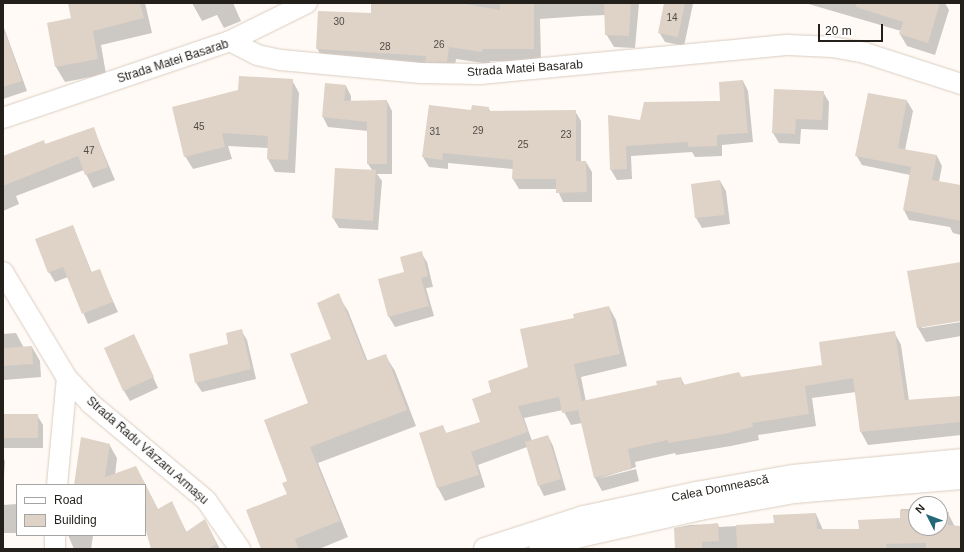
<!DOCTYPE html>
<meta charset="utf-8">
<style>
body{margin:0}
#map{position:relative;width:964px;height:552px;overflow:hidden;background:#fffaf5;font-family:Helvetica,sans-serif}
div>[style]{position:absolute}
.shadow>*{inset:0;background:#0003}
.building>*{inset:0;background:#dfd2c7}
.roads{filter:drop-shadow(0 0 1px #dacdc2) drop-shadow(0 0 1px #dacdc2)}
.street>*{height:20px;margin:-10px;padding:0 10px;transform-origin:10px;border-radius:10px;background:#fff}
.secondary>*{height:22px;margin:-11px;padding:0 11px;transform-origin:11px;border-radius:11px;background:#fff}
span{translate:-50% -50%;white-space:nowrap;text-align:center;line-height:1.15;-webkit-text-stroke:3px #fff;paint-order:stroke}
.number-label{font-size:10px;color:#524c46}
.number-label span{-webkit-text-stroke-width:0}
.street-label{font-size:12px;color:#231f1b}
.frame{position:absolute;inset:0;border:4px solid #231f1b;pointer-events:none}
.legend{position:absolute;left:16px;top:484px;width:130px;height:52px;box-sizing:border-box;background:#fff;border:1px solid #a7a5a4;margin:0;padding:5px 7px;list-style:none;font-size:12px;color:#231f1b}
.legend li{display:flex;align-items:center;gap:8px;height:20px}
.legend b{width:20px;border:1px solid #a7a5a4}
.north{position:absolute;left:908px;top:496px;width:40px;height:40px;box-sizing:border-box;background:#fff;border:1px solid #a7a5a4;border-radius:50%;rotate:312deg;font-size:11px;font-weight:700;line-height:16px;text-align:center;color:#231f1b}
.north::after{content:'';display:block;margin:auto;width:14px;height:18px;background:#236878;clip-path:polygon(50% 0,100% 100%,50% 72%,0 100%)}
.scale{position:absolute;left:818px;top:24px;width:65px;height:18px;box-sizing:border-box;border:2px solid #231f1b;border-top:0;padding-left:5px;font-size:12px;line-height:14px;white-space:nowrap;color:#231f1b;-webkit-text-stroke:3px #fff;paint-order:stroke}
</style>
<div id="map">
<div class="shadow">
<div style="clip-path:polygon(69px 3px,145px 3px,152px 33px,101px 45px,106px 74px,65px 82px,56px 67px,48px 23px,72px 19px)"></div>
<div style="clip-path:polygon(192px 3px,233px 3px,241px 21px,224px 28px,217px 15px,202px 21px)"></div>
<div style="clip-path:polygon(372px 3px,639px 3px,635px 48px,614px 47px,606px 34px,606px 15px,582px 16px,540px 19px,541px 61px,490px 61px,489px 64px,456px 59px,454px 74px,324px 61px,317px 48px,372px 14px)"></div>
<div style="clip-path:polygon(665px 3px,693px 4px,684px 46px,665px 42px,659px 32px)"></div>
<div style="clip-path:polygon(805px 3px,945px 3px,949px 10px,935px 55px,907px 46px,900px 34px,901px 31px)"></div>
<div style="clip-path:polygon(3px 25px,27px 91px,3px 99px)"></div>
<div style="clip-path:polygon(292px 80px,299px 93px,295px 173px,275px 172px,268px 159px,268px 148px,228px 146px,232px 159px,193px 169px,185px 156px,239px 91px)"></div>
<div style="clip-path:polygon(743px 81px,748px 91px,753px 142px,722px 145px,722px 156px,695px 157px,692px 152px,631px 156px,632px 179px,617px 180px,611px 170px,641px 121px,721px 102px)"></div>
<div style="clip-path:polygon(346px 86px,351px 96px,351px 102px,387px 101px,392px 111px,392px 174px,377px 174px,382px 181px,378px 230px,339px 228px,333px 218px,373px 171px,368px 164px,368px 131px,328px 127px,323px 117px)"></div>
<div style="clip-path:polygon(775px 90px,823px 92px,829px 102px,828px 130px,801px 129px,800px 144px,779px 143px,773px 133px)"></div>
<div style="clip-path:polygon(907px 101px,913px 111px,905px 150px,937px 156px,942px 166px,939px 182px,961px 186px,961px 235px,953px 233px,950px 227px,909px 220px,904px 210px,910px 175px,862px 165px,856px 155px)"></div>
<div style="clip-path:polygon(488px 108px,491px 112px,575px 111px,581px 121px,581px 162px,586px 162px,592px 172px,592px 202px,563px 202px,557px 189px,519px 189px,513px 179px,513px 169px,448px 163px,448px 169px,429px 167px,423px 157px,472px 111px)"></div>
<div style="clip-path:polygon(93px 128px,115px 180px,93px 188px,84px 170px,16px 196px,19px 204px,3px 211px,3px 157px,43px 141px,46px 145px)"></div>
<div style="clip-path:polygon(720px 181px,726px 191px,730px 224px,702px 228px,696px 218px,692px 185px)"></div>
<div style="clip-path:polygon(73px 226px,92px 273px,99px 270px,118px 312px,88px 324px,68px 277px,55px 282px,49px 272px)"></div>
<div style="clip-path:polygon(421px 253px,427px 262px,433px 287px,426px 288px,434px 316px,395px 327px,389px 317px,380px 280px,405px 273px)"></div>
<div style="clip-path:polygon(961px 263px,961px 319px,922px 326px,922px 328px,961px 322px,961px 336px,926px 342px,918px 328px)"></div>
<div style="clip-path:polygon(338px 295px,348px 311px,368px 362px,385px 355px,395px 371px,416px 426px,318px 463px,348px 537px,319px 549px,262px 549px,288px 495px,288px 481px,310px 404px,332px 339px)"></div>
<div style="clip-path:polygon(609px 307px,616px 320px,627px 366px,581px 377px,586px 402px,658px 386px,681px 378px,685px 386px,739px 373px,742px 378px,823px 366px,894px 332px,901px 345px,909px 401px,961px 397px,961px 435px,868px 445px,861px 432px,856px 392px,812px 398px,816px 426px,758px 435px,759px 440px,731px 446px,676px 455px,675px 453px,635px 462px,636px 467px,597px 479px,636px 469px,639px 481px,602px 491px,595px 478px,582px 423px,571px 425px,563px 410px,524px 418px,532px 441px,548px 436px,553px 446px,566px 490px,544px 496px,539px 486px,527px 447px,478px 465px,485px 487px,445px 501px,438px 488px,420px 434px,442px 426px,447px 434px,481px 423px,493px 392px,529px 367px,575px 319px)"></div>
<div style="clip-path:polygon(241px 330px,247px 340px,256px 379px,202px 392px,196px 383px)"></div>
<div style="clip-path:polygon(16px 333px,24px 348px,32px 347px,40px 361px,41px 377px,4px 380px,3px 412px,3px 334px)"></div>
<div style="clip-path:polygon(134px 335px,158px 388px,130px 401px,124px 391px)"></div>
<div style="clip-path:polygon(3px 415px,37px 415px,43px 425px,43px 448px,3px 448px)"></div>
<div style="clip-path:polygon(109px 444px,117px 458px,115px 475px,143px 480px,158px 510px,172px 503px,187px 533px,205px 521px,220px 549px,153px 549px,145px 524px,145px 485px,75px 485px)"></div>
<div style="clip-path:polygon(3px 457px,5px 461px,3px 494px)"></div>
<div style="clip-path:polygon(17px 504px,17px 533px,3px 533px,3px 505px)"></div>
<div style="clip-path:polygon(901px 509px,916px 509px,916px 528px,940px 528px,940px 513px,948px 513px,955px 527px,961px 527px,961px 549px,676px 549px,675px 528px,690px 525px,718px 524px,719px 527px,775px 524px,816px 514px,823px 530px,860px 530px,901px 519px)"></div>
<div style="clip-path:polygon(68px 535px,96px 535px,93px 536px,91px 549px,74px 549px)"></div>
</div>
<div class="building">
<div style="clip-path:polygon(68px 3px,140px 3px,144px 18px,93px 31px,98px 59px,55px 67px,47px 23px,71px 18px)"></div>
<div style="clip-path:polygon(371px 3px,460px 3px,500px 10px,500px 4px,534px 4px,534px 49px,483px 49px,482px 52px,449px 47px,447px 62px,425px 62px,426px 56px,316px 49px,318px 11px,371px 13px)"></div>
<div style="clip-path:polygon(604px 3px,631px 3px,629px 36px,605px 35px)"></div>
<div style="clip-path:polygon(664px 3px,685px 3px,678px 37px,658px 33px)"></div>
<div style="clip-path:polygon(856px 3px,940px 3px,928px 43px,899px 34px,903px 22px,856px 7px)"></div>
<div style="clip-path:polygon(3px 34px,6px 34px,22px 81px,3px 87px)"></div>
<div style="clip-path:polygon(239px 76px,293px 79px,288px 160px,267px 159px,268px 136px,222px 133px,225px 147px,184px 157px,172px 107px,238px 90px)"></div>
<div style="clip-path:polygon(743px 80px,748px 133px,717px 135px,717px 146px,688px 147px,688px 142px,626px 146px,627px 169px,610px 170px,608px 115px,640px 120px,644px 102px,720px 101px,719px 82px)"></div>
<div style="clip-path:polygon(325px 83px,346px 85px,344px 101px,387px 100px,387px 164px,367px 164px,367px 122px,322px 117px)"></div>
<div style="clip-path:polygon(774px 89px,824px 91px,822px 120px,796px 119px,795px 134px,772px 133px)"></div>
<div style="clip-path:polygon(868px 93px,907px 100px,898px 148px,937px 155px,932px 180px,961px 185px,961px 221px,903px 210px,911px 167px,855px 156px)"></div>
<div style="clip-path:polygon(429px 105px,471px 110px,472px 105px,489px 107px,488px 111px,576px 110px,576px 161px,586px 161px,587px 192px,556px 193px,556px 179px,512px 179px,513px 160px,443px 153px,442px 160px,422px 157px)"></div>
<div style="clip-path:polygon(94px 127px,108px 167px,85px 175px,78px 156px,3px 186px,3px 156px,44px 140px,45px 144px)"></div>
<div style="clip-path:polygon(335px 168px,376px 170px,373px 221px,332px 218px)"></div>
<div style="clip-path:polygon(720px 180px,725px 215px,695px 218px,691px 184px)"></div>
<div style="clip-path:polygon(73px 225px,91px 272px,100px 269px,113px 302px,82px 314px,63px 267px,48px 273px,35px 239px)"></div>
<div style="clip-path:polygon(422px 251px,428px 276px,421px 278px,429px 306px,388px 317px,378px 279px,404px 272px,400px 257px)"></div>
<div style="clip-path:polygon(961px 262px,961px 321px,917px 328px,907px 271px)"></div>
<div style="clip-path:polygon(339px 293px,366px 361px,386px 354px,407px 410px,310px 447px,340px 521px,295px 539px,299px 549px,261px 549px,246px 510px,287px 494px,282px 483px,287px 481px,264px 420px,308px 403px,290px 354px,331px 339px,317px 303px)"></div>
<div style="clip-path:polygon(609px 306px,620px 354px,574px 364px,582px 401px,657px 385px,656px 381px,681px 377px,683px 385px,739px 372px,741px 377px,822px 365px,819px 342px,895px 331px,905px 400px,961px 396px,961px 422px,860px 432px,853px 378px,805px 386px,809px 414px,752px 423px,753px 427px,724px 434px,668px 443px,668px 440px,628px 449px,632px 469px,594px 478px,578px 410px,562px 413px,559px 397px,518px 406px,528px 432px,471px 452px,479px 475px,437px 488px,419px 433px,443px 425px,446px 433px,480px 422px,472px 399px,491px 392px,488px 381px,528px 367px,520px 329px,574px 318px,573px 314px)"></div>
<div style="clip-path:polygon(242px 329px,251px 369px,195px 383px,189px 354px,228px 344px,226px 333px)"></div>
<div style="clip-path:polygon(134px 334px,154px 377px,123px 391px,104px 348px)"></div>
<div style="clip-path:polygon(32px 346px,33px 364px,3px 366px,3px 348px)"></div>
<div style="clip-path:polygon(3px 414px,38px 414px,38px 438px,3px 438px)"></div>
<div style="clip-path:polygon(548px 435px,561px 479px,538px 486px,525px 442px)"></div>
<div style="clip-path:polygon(81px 437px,110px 444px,105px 477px,136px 466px,158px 509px,172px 501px,186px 532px,205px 519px,217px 544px,208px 549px,151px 549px,145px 527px,145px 485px,74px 485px)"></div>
<div style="clip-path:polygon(900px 510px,916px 511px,916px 528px,940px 528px,940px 512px,949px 512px,948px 525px,961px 526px,961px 549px,926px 549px,926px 543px,886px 544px,887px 549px,737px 549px,736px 525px,774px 523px,773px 515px,816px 513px,817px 529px,859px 529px,858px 520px,900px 518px)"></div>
<div style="clip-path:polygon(718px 523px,719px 541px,702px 542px,702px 549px,675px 549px,674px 528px)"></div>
</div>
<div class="roads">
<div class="street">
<div style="left:230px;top:41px;width:30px;rotate:27deg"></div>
<div style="left:257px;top:55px;width:25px;rotate:12deg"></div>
<div style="left:281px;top:60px;width:140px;rotate:5.3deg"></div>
<div style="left:420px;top:73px;width:60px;rotate:1deg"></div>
<div style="left:480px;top:74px;width:310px;rotate:-5.4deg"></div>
<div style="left:789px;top:45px;width:43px;rotate:2.7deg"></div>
<div style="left:832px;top:47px;width:34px;rotate:10deg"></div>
<div style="left:865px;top:53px;width:101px;rotate:17.9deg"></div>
<div style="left:3px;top:118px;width:240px;rotate:-18.7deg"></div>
<div style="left:230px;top:41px;width:86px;rotate:-26.3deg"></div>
<div style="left:3px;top:272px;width:124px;rotate:58.9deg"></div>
<div style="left:67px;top:378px;width:34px;rotate:47deg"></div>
<div style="left:90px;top:403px;width:151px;rotate:39.9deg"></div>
<div style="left:206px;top:500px;width:60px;rotate:55.2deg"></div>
<div style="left:57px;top:485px;width:107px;rotate:-84.7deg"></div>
<div style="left:55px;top:549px;width:14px;rotate:-90deg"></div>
</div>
<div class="secondary">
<div style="left:485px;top:549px;width:104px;rotate:-17.9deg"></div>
<div style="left:584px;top:517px;width:115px;rotate:-12.1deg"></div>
<div style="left:696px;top:493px;width:98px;rotate:-9.9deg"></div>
<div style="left:793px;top:476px;width:169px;rotate:-5.4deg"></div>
<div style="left:540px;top:549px;width:42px;rotate:-18deg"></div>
<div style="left:580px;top:536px;width:123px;rotate:-12.7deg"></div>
<div style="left:700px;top:509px;width:96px;rotate:-10.3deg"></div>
<div style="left:794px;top:492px;width:168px;rotate:-4.8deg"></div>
</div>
</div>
<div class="number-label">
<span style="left:672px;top:18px">14</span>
<span style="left:339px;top:22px">30</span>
<span style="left:439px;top:45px">26</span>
<span style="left:385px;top:47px">28</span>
<span style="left:199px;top:127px">45</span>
<span style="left:478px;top:131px">29</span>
<span style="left:435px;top:132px">31</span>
<span style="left:566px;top:135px">23</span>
<span style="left:523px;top:145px">25</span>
<span style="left:89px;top:151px">47</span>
</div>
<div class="street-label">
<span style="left:173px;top:62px;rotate:-18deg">Strada Matei Basarab</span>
<span style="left:525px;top:69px;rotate:-4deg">Strada Matei Basarab</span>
<span style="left:147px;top:451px;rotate:41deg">Strada Radu Vârzaru Armașu</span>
<span style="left:720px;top:489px;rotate:-11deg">Calea Domnească</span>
</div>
<div class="frame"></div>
<ul class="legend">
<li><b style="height:5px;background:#fff"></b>Road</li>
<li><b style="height:11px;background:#dfd2c7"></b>Building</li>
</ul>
<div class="north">N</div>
<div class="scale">20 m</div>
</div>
